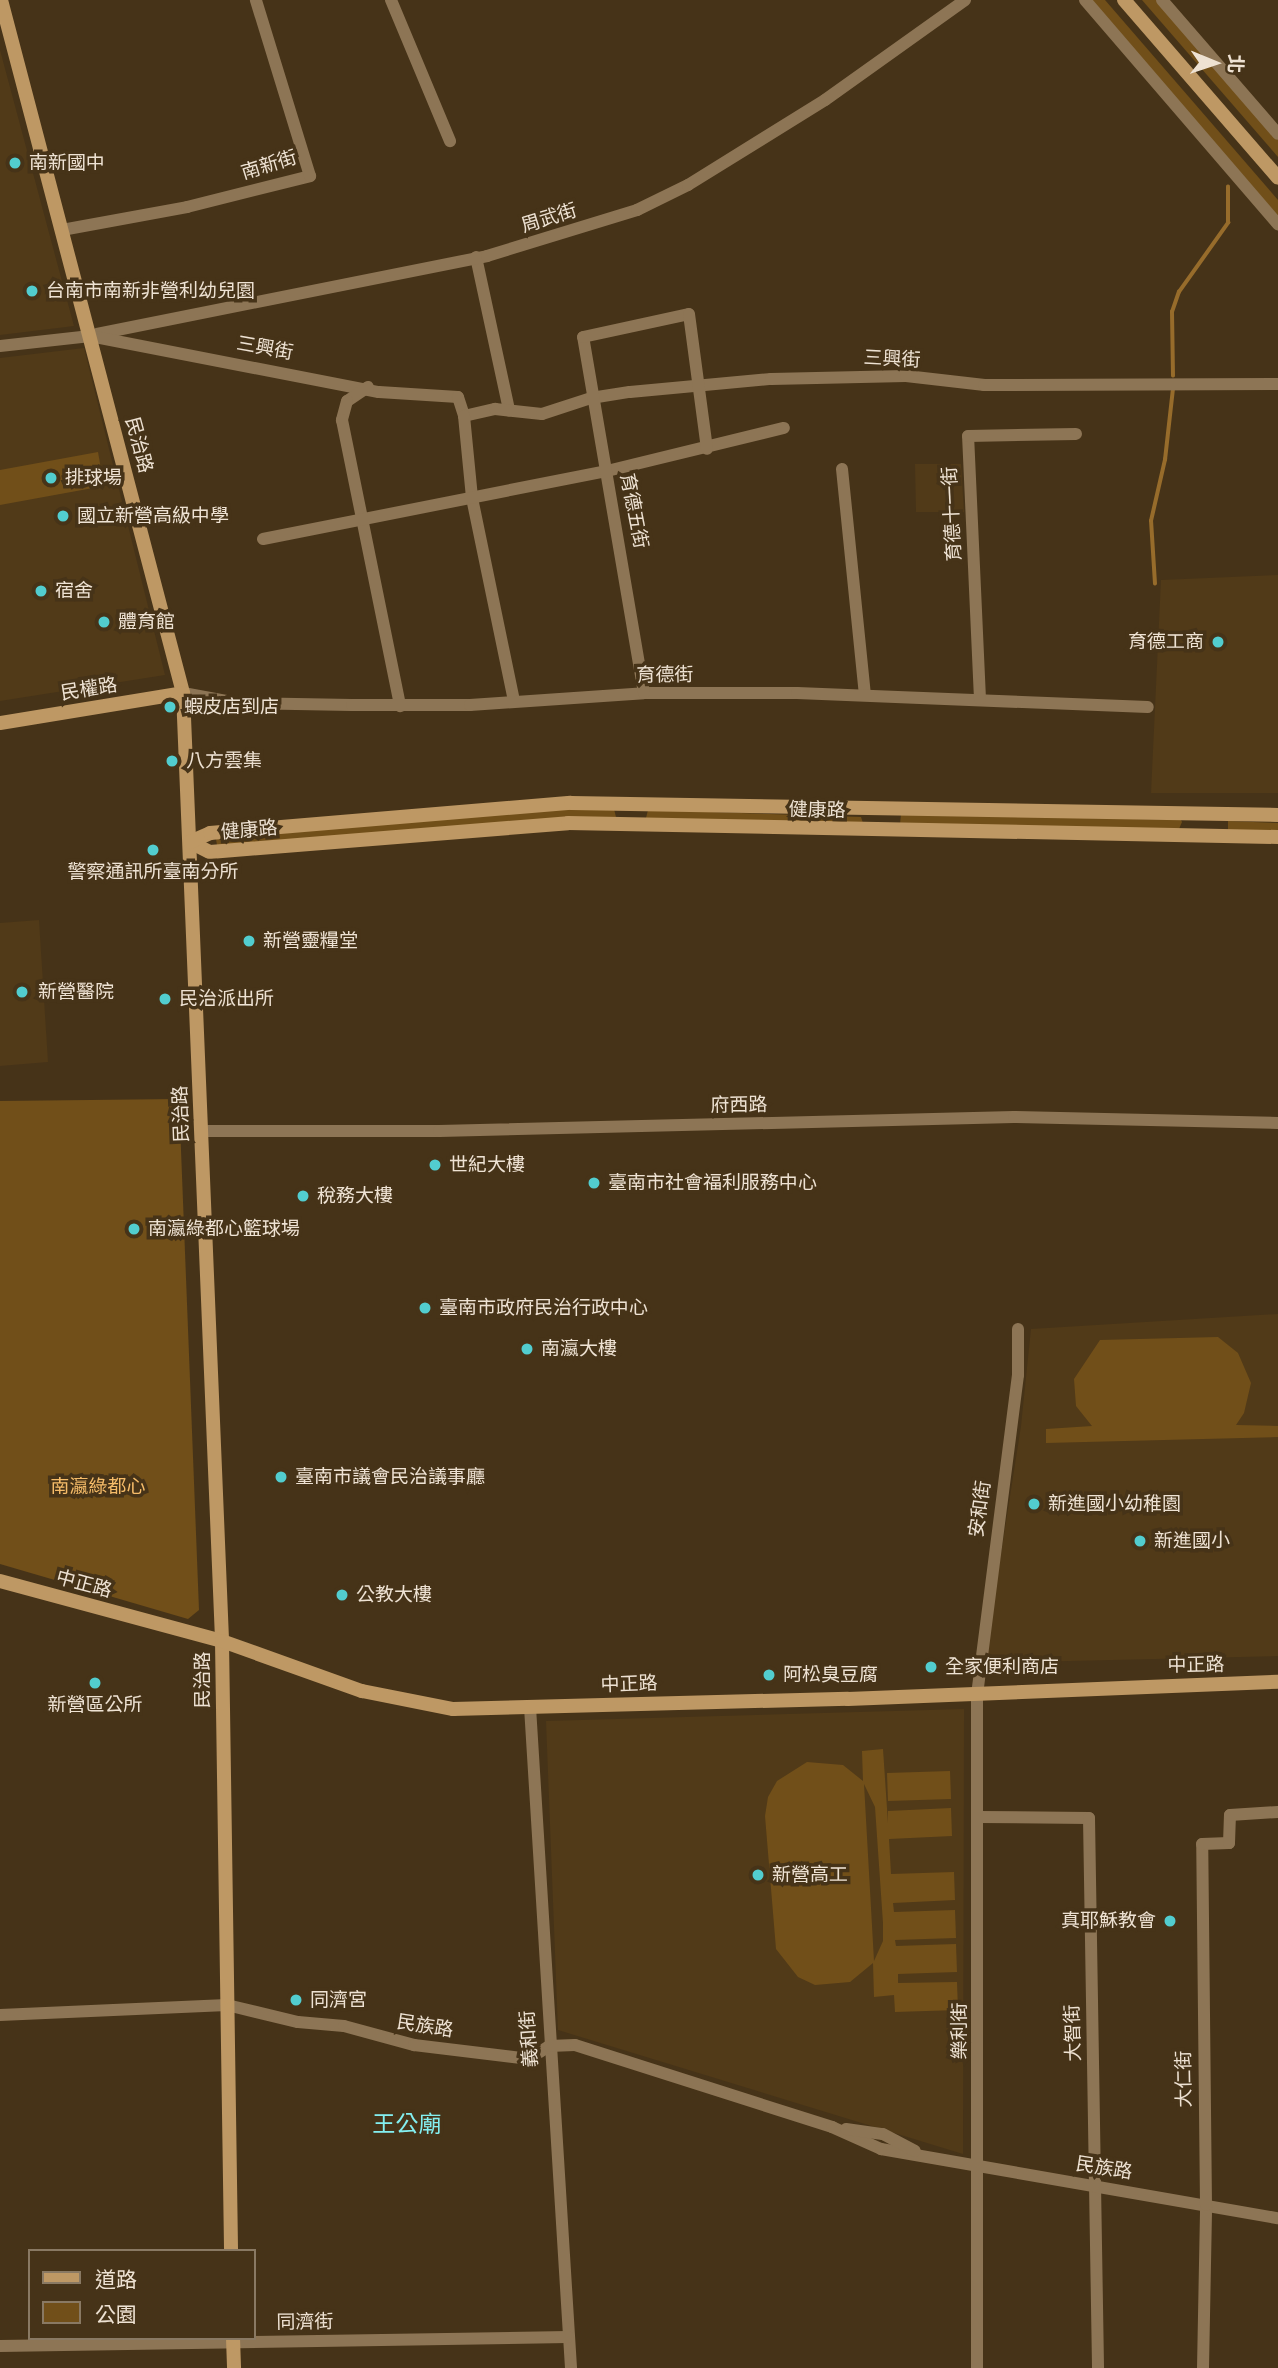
<!DOCTYPE html>
<meta charset="utf-8">
<style>
body{margin:0}
#map{position:relative;width:1278px;height:2368px;overflow:hidden;background:#463318;font-family:"DejaVu Sans","Noto Sans TC",sans-serif}
div>[style]{position:absolute}
.built>*{inset:0;background:#513a18}
.green>*{inset:0;background:#714f19}
.stream>*{height:3.5px;margin:-1.75px;padding:0 1.75px;transform-origin:1.75px;border-radius:1.75px;background:#976c2b}
.street>*{height:12px;margin:-6px;padding:0 6px;transform-origin:6px;border-radius:6px;background:#8d7555}
.secondary>*{height:14px;margin:-7px;padding:0 7px;transform-origin:7px;border-radius:7px;background:#be9864}
.dots>*{width:19px;height:19px;translate:-50% -50%;box-sizing:border-box;border:4px solid #463318;border-radius:50%}
span{translate:-50% -50%;white-space:nowrap;text-align:center;line-height:1.15;-webkit-text-stroke:7px #463318;paint-order:stroke}
.poi-label{font-size:19px;color:#eee2d3}
.left{translate:0 -50%;text-align:left}
.right{translate:-100% -50%;text-align:right}
.street-label{font-size:19px;color:#eee2d3}
.park-label{font-size:19px;color:#f6bc69}
.quarter-label{font-size:23px;color:#83eff0}
.legend{position:absolute;left:28px;top:2249px;width:228px;height:91px;box-sizing:border-box;background:#463318;border:2px solid #897963;margin:0;padding:9px 12px;list-style:none;font-size:21px;color:#eee2d3}
.legend li{display:flex;align-items:center;gap:14px;height:35px}
.legend b{width:35px;border:2px solid #897963}
.north{position:absolute;left:1180px;top:28px;width:70px;height:70px;-webkit-text-stroke:5px #463318;paint-order:stroke;rotate:92deg;font-size:19px;font-weight:700;line-height:28px;text-align:center;color:#eee2d3}
.north::after{content:'';display:block;margin:auto;width:24px;height:32px;background:#eee2d3;clip-path:polygon(50% 0,100% 100%,50% 72%,0 100%)}
</style>
<div id="map">
<div class="built">
<div style="clip-path:polygon(0 50px,52px 244px,74px 326px,0 335px)"></div>
<div style="clip-path:polygon(84px 348px,165px 675px,0 701px,0 358px)"></div>
<div style="clip-path:polygon(915px 464px,961px 464px,964px 512px,916px 512px)"></div>
<div style="clip-path:polygon(1278px 575px,1278px 793px,1151px 793px,1161px 580px)"></div>
<div style="clip-path:polygon(39px 920px,48px 1062px,0 1066px,0 923px)"></div>
<div style="clip-path:polygon(1278px 1314px,1278px 1656px,984px 1663px,1021px 1426px,1031px 1329px)"></div>
<div style="clip-path:polygon(964px 1709px,963px 2154px,558px 2030px,546px 1721px)"></div>
</div>
<div class="green">
<div style="clip-path:polygon(1090px 0,1105px 0,1278px 200px,1278px 216px)"></div>
<div style="clip-path:polygon(1142px 0,1157px 0,1278px 140px,1278px 157px)"></div>
<div style="clip-path:polygon(98px 452px,104px 486px,0 505px,0 470px)"></div>
<div style="clip-path:polygon(570px 808px,614px 809px,616px 817px,217px 845px,216px 839px)"></div>
<div style="clip-path:polygon(648px 810px,861px 817px,863px 823px,646px 818px)"></div>
<div style="clip-path:polygon(901px 814px,1181px 820px,1182px 822px,1179px 829px,900px 824px)"></div>
<div style="clip-path:polygon(1228px 821px,1278px 823px,1278px 832px,1228px 830px)"></div>
<div style="clip-path:polygon(179px 1099px,199px 1610px,188px 1619px,0 1564px,0 1101px)"></div>
<div style="clip-path:polygon(1218px 1337px,1238px 1353px,1251px 1383px,1244px 1413px,1236px 1425px,1278px 1426px,1278px 1437px,1046px 1443px,1046px 1429px,1092px 1426px,1076px 1406px,1074px 1379px,1100px 1340px)"></div>
<div style="clip-path:polygon(evenodd,883px 1749px,888px 1823px,888px 1811px,951px 1808px,952px 1836px,889px 1839px,891px 1874px,954px 1872px,955px 1900px,893px 1903px,894px 1912px,955px 1910px,956px 1938px,895px 1940px,896px 1946px,956px 1944px,957px 1972px,898px 1974px,898px 1983px,957px 1982px,958px 2010px,895px 2012px,894px 1995px,874px 1997px,873px 1963px,850px 1982px,815px 1985px,798px 1977px,776px 1949px,765px 1816px,768px 1797px,777px 1781px,807px 1762px,843px 1765px,863px 1781px,862px 1751px,883px 1749px,864px 1784px,875px 1807px,883px 1923px,883px 1941px,874px 1961px,864px 1784px)"></div>
<div style="clip-path:polygon(950px 1771px,951px 1799px,888px 1801px,887px 1773px)"></div>
</div>
<div class="stream">
<div style="left:1173px;top:376px;width:64px;rotate:-90.9deg"></div>
<div style="left:1172px;top:312px;width:21px;rotate:-71deg"></div>
<div style="left:1179px;top:292px;width:85px;rotate:-54.6deg"></div>
<div style="left:1228px;top:223px;width:36px;rotate:-90deg"></div>
<div style="left:1155px;top:584px;width:63px;rotate:-93.6deg"></div>
<div style="left:1151px;top:521px;width:63px;rotate:-77.1deg"></div>
<div style="left:1165px;top:460px;width:71px;rotate:-83.6deg"></div>
</div>
<div class="street">
<div style="left:391px;top:0;width:153px;rotate:67.3deg"></div>
<div style="left:1085px;top:0;width:296px;rotate:49.3deg"></div>
<div style="left:1162px;top:0;width:177px;rotate:49.1deg"></div>
<div style="left:62px;top:230px;width:127px;rotate:-10.4deg"></div>
<div style="left:187px;top:207px;width:127px;rotate:-14.1deg"></div>
<div style="left:310px;top:176px;width:184px;rotate:-107.1deg"></div>
<div style="left:476px;top:257px;width:157px;rotate:77.8deg"></div>
<div style="left:97px;top:334px;width:398px;rotate:-11.3deg"></div>
<div style="left:487px;top:256px;width:157px;rotate:-17deg"></div>
<div style="left:637px;top:210px;width:57px;rotate:-26.1deg"></div>
<div style="left:688px;top:185px;width:161px;rotate:-31.8deg"></div>
<div style="left:825px;top:100px;width:172px;rotate:-35.5deg"></div>
<div style="left:0;top:346px;width:91px;rotate:-6.3deg"></div>
<div style="left:90px;top:336px;width:294px;rotate:11deg"></div>
<div style="left:379px;top:392px;width:79px;rotate:3.6deg"></div>
<div style="left:458px;top:397px;width:20px;rotate:72deg"></div>
<div style="left:464px;top:416px;width:32px;rotate:-13deg"></div>
<div style="left:495px;top:409px;width:47px;rotate:6.1deg"></div>
<div style="left:542px;top:414px;width:52px;rotate:-18.1deg"></div>
<div style="left:591px;top:398px;width:39px;rotate:-9deg"></div>
<div style="left:630px;top:392px;width:142px;rotate:-5.3deg"></div>
<div style="left:771px;top:379px;width:135px;rotate:-1.3deg"></div>
<div style="left:906px;top:376px;width:79px;rotate:6.6deg"></div>
<div style="left:984px;top:385px;width:294px;rotate:-0.2deg"></div>
<div style="left:368px;top:387px;width:25px;rotate:146deg"></div>
<div style="left:347px;top:401px;width:20px;rotate:105deg"></div>
<div style="left:342px;top:420px;width:292px;rotate:78.5deg"></div>
<div style="left:464px;top:416px;width:82px;rotate:84.4deg"></div>
<div style="left:472px;top:498px;width:206px;rotate:78.3deg"></div>
<div style="left:842px;top:469px;width:226px;rotate:84.2deg"></div>
<div style="left:263px;top:539px;width:351px;rotate:-11.2deg"></div>
<div style="left:607px;top:471px;width:182px;rotate:-13.7deg"></div>
<div style="left:183px;top:693px;width:55px;rotate:10.5deg"></div>
<div style="left:237px;top:703px;width:115px;rotate:1deg"></div>
<div style="left:352px;top:705px;width:118px"></div>
<div style="left:470px;top:705px;width:174px;rotate:-3.9deg"></div>
<div style="left:644px;top:693px;width:153px"></div>
<div style="left:797px;top:693px;width:351px;rotate:2.3deg"></div>
<div style="left:644px;top:693px;width:361px;rotate:-99.7deg"></div>
<div style="left:583px;top:337px;width:108px;rotate:-12.2deg"></div>
<div style="left:689px;top:314px;width:136px;rotate:82.4deg"></div>
<div style="left:980px;top:699px;width:263px;rotate:-92.6deg"></div>
<div style="left:968px;top:436px;width:108px;rotate:-1.1deg"></div>
<div style="left:201px;top:1131px;width:238px"></div>
<div style="left:439px;top:1131px;width:575px;rotate:-1.39deg"></div>
<div style="left:1014px;top:1117px;width:264px;rotate:1.3deg"></div>
<div style="left:530px;top:1707px;width:662px;rotate:86.45deg"></div>
<div style="left:978px;top:1817px;width:111px;rotate:0.5deg"></div>
<div style="left:1089px;top:1818px;width:550px;rotate:89.06deg"></div>
<div style="left:0;top:2015px;width:227px;rotate:-2.5deg"></div>
<div style="left:227px;top:2005px;width:73px;rotate:13.5deg"></div>
<div style="left:298px;top:2022px;width:46px;rotate:5deg"></div>
<div style="left:344px;top:2026px;width:73px;rotate:15.2deg"></div>
<div style="left:414px;top:2045px;width:116px;rotate:6.9deg"></div>
<div style="left:529px;top:2059px;width:24px;rotate:-33deg"></div>
<div style="left:549px;top:2046px;width:26px;rotate:-2deg"></div>
<div style="left:575px;top:2045px;width:270px;rotate:17.7deg"></div>
<div style="left:832px;top:2127px;width:54px;rotate:24.2deg"></div>
<div style="left:881px;top:2149px;width:403px;rotate:9.9deg"></div>
<div style="left:846px;top:2129px;width:37px;rotate:8deg"></div>
<div style="left:883px;top:2134px;width:36px;rotate:28deg"></div>
<div style="left:0;top:2346px;width:568px;rotate:-0.91deg"></div>
<div style="left:977px;top:2368px;width:673px;rotate:-90deg"></div>
<div style="left:977px;top:1695px;width:323px;rotate:-82.7deg"></div>
<div style="left:1018px;top:1375px;width:46px;rotate:-90deg"></div>
<div style="left:1203px;top:2368px;width:163px;rotate:-88.9deg"></div>
<div style="left:1206px;top:2205px;width:361px;rotate:-90.6deg"></div>
<div style="left:1202px;top:1844px;width:27px;rotate:-2deg"></div>
<div style="left:1229px;top:1843px;width:28px;rotate:-88deg"></div>
<div style="left:1230px;top:1815px;width:48px;rotate:-3.6deg"></div>
</div>
<div class="secondary">
<div style="left:1px;top:0;width:717px;rotate:75.28deg"></div>
<div style="left:183px;top:693px;width:949px;rotate:87.64deg"></div>
<div style="left:222px;top:1641px;width:610px;rotate:89.15deg"></div>
<div style="left:1124px;top:0;width:235px;rotate:49.1deg"></div>
<div style="left:0;top:723px;width:185px;rotate:-9.3deg"></div>
<div style="left:190px;top:842px;width:22px;rotate:27deg"></div>
<div style="left:210px;top:852px;width:359px;rotate:-4.6deg"></div>
<div style="left:568px;top:823px;width:710px;rotate:1.13deg"></div>
<div style="left:190px;top:842px;width:22px;rotate:-24deg"></div>
<div style="left:210px;top:833px;width:362px;rotate:-4.8deg"></div>
<div style="left:571px;top:803px;width:707px;rotate:0.97deg"></div>
<div style="left:0;top:1581px;width:230px;rotate:15.1deg"></div>
<div style="left:222px;top:1641px;width:149px;rotate:19.7deg"></div>
<div style="left:362px;top:1691px;width:93px;rotate:11.2deg"></div>
<div style="left:453px;top:1709px;width:395px;rotate:-1.5deg"></div>
<div style="left:848px;top:1699px;width:430px;rotate:-2.3deg"></div>
<div style="left:233px;top:2338px;width:30px;rotate:88deg"></div>
</div>
<div class="dots">
<div style="left:15px;top:163px;background:#52cdcf"></div>
<div style="left:32px;top:291px;background:#52cdcf"></div>
<div style="left:51px;top:478px;background:#52cdcf"></div>
<div style="left:63px;top:516px;background:#52cdcf"></div>
<div style="left:41px;top:591px;background:#52cdcf"></div>
<div style="left:104px;top:622px;background:#52cdcf"></div>
<div style="left:1218px;top:642px;background:#52cdcf"></div>
<div style="left:170px;top:707px;background:#52cdcf"></div>
<div style="left:172px;top:761px;background:#52cdcf"></div>
<div style="left:153px;top:850px;background:#52cdcf"></div>
<div style="left:249px;top:941px;background:#52cdcf"></div>
<div style="left:22px;top:992px;background:#52cdcf"></div>
<div style="left:165px;top:999px;background:#52cdcf"></div>
<div style="left:435px;top:1165px;background:#52cdcf"></div>
<div style="left:594px;top:1183px;background:#52cdcf"></div>
<div style="left:303px;top:1196px;background:#52cdcf"></div>
<div style="left:134px;top:1229px;background:#52cdcf"></div>
<div style="left:425px;top:1308px;background:#52cdcf"></div>
<div style="left:527px;top:1349px;background:#52cdcf"></div>
<div style="left:281px;top:1477px;background:#52cdcf"></div>
<div style="left:1034px;top:1504px;background:#52cdcf"></div>
<div style="left:1140px;top:1541px;background:#52cdcf"></div>
<div style="left:342px;top:1595px;background:#52cdcf"></div>
<div style="left:931px;top:1667px;background:#52cdcf"></div>
<div style="left:769px;top:1675px;background:#52cdcf"></div>
<div style="left:95px;top:1683px;background:#52cdcf"></div>
<div style="left:758px;top:1875px;background:#52cdcf"></div>
<div style="left:1170px;top:1921px;background:#52cdcf"></div>
<div style="left:296px;top:2000px;background:#52cdcf"></div>
</div>
<div class="poi-label">
<span class="left" style="left:29px;top:163px">南新國中</span>
<span class="left" style="left:46px;top:291px">台南市南新非營利幼兒園</span>
<span class="left" style="left:65px;top:478px">排球場</span>
<span class="left" style="left:77px;top:516px">國立新營高級中學</span>
<span class="left" style="left:55px;top:591px">宿舍</span>
<span class="left" style="left:118px;top:622px">體育館</span>
<span class="right" style="left:1204px;top:642px">育德工商</span>
<span class="left" style="left:184px;top:707px">蝦皮店到店</span>
<span class="left" style="left:186px;top:761px">八方雲集</span>
<span style="left:153px;top:872px">警察通訊所臺南分所</span>
<span class="left" style="left:263px;top:941px">新營靈糧堂</span>
<span class="left" style="left:38px;top:992px">新營醫院</span>
<span class="left" style="left:179px;top:999px">民治派出所</span>
<span class="left" style="left:449px;top:1165px">世紀大樓</span>
<span class="left" style="left:608px;top:1183px">臺南市社會福利服務中心</span>
<span class="left" style="left:317px;top:1196px">稅務大樓</span>
<span class="left" style="left:148px;top:1229px">南瀛綠都心籃球場</span>
<span class="left" style="left:439px;top:1308px">臺南市政府民治行政中心</span>
<span class="left" style="left:541px;top:1349px">南瀛大樓</span>
<span class="left" style="left:295px;top:1477px">臺南市議會民治議事廳</span>
<span class="left" style="left:1048px;top:1504px">新進國小幼稚園</span>
<span class="left" style="left:1154px;top:1541px">新進國小</span>
<span class="left" style="left:356px;top:1595px">公教大樓</span>
<span class="left" style="left:945px;top:1667px">全家便利商店</span>
<span class="left" style="left:783px;top:1675px">阿松臭豆腐</span>
<span style="left:95px;top:1705px">新營區公所</span>
<span class="left" style="left:772px;top:1875px">新營高工</span>
<span class="right" style="left:1156px;top:1921px">真耶穌教會</span>
<span class="left" style="left:310px;top:2000px">同濟宮</span>
</div>
<div class="street-label">
<span style="left:269px;top:165px;rotate:-17deg">南新街</span>
<span style="left:549px;top:218px;rotate:-17deg">周武街</span>
<span style="left:265px;top:348px;rotate:10deg">三興街</span>
<span style="left:892px;top:359px;rotate:3deg">三興街</span>
<span style="left:139px;top:445px;rotate:75deg">民治路</span>
<span style="left:634px;top:511px;rotate:79deg">育德五街</span>
<span style="left:952px;top:514px;rotate:-93deg">育德十一街</span>
<span style="left:665px;top:675px;rotate:-1deg">育德街</span>
<span style="left:89px;top:689px;rotate:-9deg">民權路</span>
<span style="left:817px;top:810px;rotate:1deg">健康路</span>
<span style="left:249px;top:830px;rotate:-5deg">健康路</span>
<span style="left:739px;top:1105px;rotate:-1deg">府西路</span>
<span style="left:181px;top:1114px;rotate:-92deg">民治路</span>
<span style="left:980px;top:1509px;rotate:-82deg">安和街</span>
<span style="left:84px;top:1584px;rotate:15deg">中正路</span>
<span style="left:1196px;top:1665px;rotate:-1deg">中正路</span>
<span style="left:203px;top:1680px;rotate:-90deg">民治路</span>
<span style="left:629px;top:1684px;rotate:-2deg">中正路</span>
<span style="left:425px;top:2026px;rotate:9deg">民族路</span>
<span style="left:960px;top:2031px;rotate:-90deg">樂利街</span>
<span style="left:1073px;top:2033px;rotate:-92deg">大智街</span>
<span style="left:529px;top:2039px;rotate:-94deg">義和街</span>
<span style="left:1184px;top:2079px;rotate:-91deg">大仁街</span>
<span style="left:1104px;top:2168px;rotate:9deg">民族路</span>
<span style="left:305px;top:2322px;rotate:-1deg">同濟街</span>
</div>
<div class="park-label">
<span style="left:98px;top:1487px">南瀛綠都心</span>
</div>
<div class="quarter-label">
<span style="left:407px;top:2124px">王公廟</span>
</div>
<ul class="legend">
<li><b style="height:9px;background:#be9864"></b>道路</li>
<li><b style="height:19px;background:#714f19"></b>公園</li>
</ul>
<div class="north">北</div>
</div>
